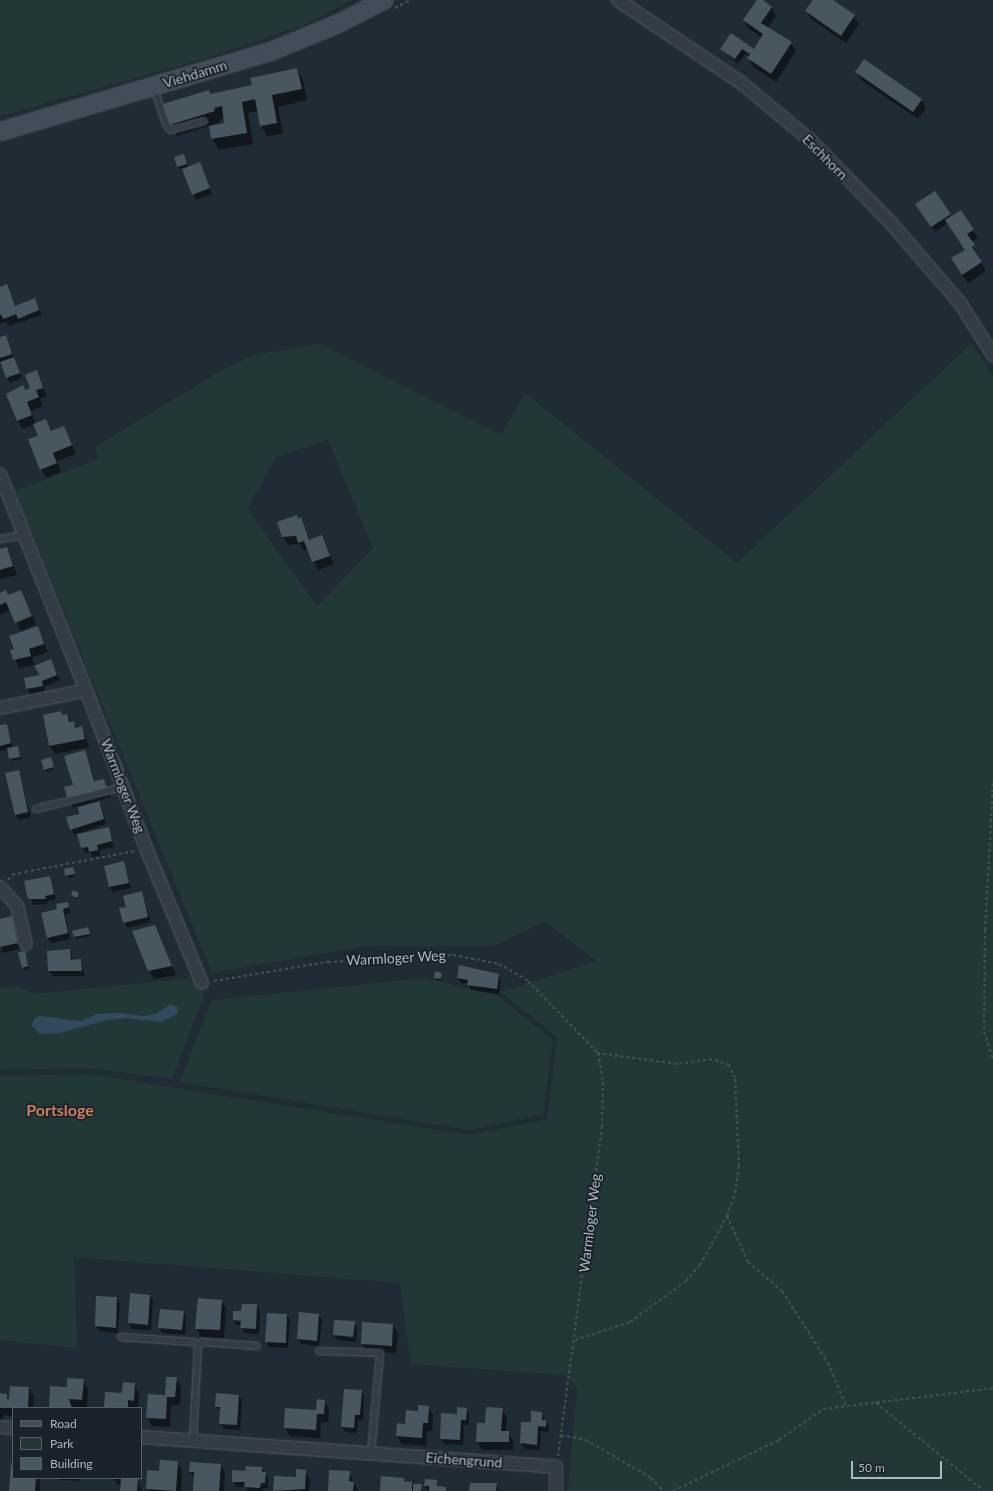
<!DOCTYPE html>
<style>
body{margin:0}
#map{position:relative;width:993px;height:1491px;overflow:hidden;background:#202c35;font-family:Lato,sans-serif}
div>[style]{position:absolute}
.green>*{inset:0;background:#223836}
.water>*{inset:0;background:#334a5c}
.shadow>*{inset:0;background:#0007}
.building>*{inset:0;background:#485660}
.path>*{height:2px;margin-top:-1px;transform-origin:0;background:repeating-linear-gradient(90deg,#415454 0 3px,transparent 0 6px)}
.roads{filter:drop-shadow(0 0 1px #505b63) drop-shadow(0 0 1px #505b63)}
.service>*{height:6px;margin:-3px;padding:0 3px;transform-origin:3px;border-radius:3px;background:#333d45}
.minor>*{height:12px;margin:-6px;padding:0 6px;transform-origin:6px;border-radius:6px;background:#333d45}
.secondary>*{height:17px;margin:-8.5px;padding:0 8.5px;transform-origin:8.5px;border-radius:8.5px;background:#414d58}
span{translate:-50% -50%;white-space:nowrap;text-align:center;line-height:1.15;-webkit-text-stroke:3.5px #19222a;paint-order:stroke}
.street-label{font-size:14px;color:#adb8c2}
.quarter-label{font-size:16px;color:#ce7d5c;font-weight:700}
.legend{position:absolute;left:12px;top:1407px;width:130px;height:72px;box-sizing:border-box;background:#19222a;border:1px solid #545e67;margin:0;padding:5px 7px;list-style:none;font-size:12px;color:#adb8c2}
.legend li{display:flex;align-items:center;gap:8px;height:20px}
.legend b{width:20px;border:1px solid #545e67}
.scale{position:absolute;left:851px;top:1461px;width:91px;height:18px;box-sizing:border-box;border:2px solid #adb8c2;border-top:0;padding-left:5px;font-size:12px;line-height:14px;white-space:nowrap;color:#adb8c2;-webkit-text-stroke:3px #19222a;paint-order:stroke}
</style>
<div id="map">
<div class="green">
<div style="clip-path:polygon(0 0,351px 0,307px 24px,214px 56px,0 116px)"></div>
<div style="clip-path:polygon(evenodd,972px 343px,993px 377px,993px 1491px,568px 1491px,577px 1389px,566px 1375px,411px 1364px,400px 1283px,74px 1257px,77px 1348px,0 1340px,0 1076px,89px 1074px,467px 1135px,547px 1120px,557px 1037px,501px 992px,596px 961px,545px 921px,494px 946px,365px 946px,212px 973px,15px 491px,98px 459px,95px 447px,229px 366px,258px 354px,320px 344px,501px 435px,525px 393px,737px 563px,972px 343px,328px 440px,373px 548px,317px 606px,247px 509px,276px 457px,328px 440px)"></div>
<div style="clip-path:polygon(194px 978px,204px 995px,172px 1079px,88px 1068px,0 1070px,0 988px,20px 987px,34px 994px)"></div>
<div style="clip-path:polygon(425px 978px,498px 996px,553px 1040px,543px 1114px,469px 1130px,180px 1082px,212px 1000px)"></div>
</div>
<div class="water">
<div style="clip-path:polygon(170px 1004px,177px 1007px,178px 1014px,161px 1022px,126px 1018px,107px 1020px,60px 1033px,40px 1034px,32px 1026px,34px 1019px,39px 1016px,80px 1021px,97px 1014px,120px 1013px,144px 1016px,156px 1014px)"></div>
</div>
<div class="shadow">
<div style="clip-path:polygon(758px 0,771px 7px,776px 16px,768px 28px,791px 43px,796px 51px,776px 82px,753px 67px,746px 53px,738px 64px,721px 49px,732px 34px,754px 50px,762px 38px,749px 29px,744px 20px)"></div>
<div style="clip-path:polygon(814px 0,832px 0,854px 16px,859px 24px,846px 43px,811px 19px,806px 11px)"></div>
<div style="clip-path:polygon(297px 69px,303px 80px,307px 100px,278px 107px,283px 134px,267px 136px,261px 125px,258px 111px,248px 113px,253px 144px,219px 150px,212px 138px,226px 124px,224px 118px,220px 119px,221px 122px,177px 136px,170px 124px,211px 95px,253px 86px)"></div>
<div style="clip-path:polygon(857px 72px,921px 99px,926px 108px,918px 119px,861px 80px)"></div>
<div style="clip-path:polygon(185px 157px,188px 168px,202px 168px,212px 194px,196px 200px,183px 168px,180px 169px,175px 158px)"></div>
<div style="clip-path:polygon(934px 192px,951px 217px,973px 230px,978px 238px,971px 242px,986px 271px,968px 283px,957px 267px,966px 250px,948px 223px,935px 232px,920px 209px)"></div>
<div style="clip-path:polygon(7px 286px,16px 307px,37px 305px,42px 315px,9px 326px,6px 321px,0 324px,0 288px)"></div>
<div style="clip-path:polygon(6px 337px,22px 378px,10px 383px,0 364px,0 339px)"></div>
<div style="clip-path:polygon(36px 372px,47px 396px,40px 399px,43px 406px,31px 411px,36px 424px,46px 420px,52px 431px,64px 427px,76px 454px,57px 461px,61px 472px,46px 478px,41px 469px,39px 436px,35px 424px,22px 429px,7px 394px,23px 386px,25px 391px,31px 388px)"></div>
<div style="clip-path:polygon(301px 519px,310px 541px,322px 537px,334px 564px,318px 570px,308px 549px,304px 551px,300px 544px,288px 545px,283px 537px)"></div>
<div style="clip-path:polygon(7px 548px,17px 575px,0 579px,0 550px)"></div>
<div style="clip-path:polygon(21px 591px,36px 624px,21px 631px,11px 610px,0 615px,0 594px,8px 596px)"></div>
<div style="clip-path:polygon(37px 628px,48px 652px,32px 658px,35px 665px,19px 668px,11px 651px)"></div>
<div style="clip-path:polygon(53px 666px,60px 680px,44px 687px,45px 691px,30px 694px,27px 689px)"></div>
<div style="clip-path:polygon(66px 715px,77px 728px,82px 727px,89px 747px,55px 754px,50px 746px,62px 716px)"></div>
<div style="clip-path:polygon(6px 725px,13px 748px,17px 747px,21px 759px,11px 761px,8px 750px,0 751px,0 726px)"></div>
<div style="clip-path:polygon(84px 751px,96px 782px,103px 780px,111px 797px,98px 801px,106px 824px,74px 835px,67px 818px,81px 814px,78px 806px,73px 808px,69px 799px)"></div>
<div style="clip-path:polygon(51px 758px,54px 769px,46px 772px,45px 769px)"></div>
<div style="clip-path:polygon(18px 771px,31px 817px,19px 820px,16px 815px)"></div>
<div style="clip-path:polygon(108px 828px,114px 847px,99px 850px,101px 855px,93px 857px,90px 852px,85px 853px,78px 834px)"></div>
<div style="clip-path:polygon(123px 862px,131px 888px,113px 892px,110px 887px)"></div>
<div style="clip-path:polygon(65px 870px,74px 870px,75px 876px,68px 878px)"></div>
<div style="clip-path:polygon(49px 877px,56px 899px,47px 901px,48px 904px,33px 905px,26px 882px)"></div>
<div style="clip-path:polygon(142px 893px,151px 922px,127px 928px,120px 909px,127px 907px)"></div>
<div style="clip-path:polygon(78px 894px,78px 900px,72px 895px)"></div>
<div style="clip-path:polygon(67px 903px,71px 913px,65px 914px,70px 939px,51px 943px,48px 938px,58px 910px)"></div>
<div style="clip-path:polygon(11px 917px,18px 948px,14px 922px,20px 949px,2px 953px,0 920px)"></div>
<div style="clip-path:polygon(89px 931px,90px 936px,76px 939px,73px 932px)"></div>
<div style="clip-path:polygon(159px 935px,176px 975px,154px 979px,149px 970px)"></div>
<div style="clip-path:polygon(70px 950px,73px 961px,81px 960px,85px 976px,53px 976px,49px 971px,48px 952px)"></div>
<div style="clip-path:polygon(25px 954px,29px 969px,24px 970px,23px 967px)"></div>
<div style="clip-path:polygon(442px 974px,442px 981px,437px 980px,435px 978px)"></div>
<div style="clip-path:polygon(498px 975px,501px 981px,499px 994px,471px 990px,468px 984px,461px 983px,458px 978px)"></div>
<div style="clip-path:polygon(131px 1295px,150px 1296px,153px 1301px,151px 1330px,132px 1329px,129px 1323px)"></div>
<div style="clip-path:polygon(117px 1298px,120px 1304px,118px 1333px,99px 1331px,96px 1326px)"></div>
<div style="clip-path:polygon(222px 1301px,226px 1309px,224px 1338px,201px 1337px,196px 1328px)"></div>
<div style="clip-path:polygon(257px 1305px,260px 1311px,259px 1334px,244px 1333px,241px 1326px,237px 1325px,234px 1320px)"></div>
<div style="clip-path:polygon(183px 1312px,186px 1317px,185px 1335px,162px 1333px,159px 1327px)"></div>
<div style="clip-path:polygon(287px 1315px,290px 1320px,288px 1348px,269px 1347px,266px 1342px)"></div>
<div style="clip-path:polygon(319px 1315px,322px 1320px,319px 1346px,301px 1344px,298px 1339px)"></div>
<div style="clip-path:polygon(354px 1322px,357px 1328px,356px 1342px,337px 1340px,334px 1335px)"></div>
<div style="clip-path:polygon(393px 1325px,398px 1333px,396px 1353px,367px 1352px,362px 1344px)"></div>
<div style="clip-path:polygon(176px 1378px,181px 1387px,180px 1405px,171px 1405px,170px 1427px,152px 1426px,147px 1417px,166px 1396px)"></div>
<div style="clip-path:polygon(83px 1380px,88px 1389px,87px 1408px,50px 1408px,68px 1388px)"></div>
<div style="clip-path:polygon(134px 1384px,139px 1393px,138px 1408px,105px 1408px)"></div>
<div style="clip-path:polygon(29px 1388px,34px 1397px,33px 1408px,13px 1408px,13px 1416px,3px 1415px,3px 1420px,0 1420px,0 1394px,6px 1395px,10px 1401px)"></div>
<div style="clip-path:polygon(361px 1391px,364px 1396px,363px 1420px,358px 1420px,357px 1433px,345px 1432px,342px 1427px)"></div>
<div style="clip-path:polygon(239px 1396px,242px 1401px,240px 1430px,224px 1429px,220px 1423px,221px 1412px,216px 1407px)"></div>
<div style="clip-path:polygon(324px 1401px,329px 1409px,328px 1422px,321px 1422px,320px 1438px,290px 1436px,285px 1427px,317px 1411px)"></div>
<div style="clip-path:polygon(428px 1407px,433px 1415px,432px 1431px,427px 1431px,426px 1446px,402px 1444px,397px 1436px,398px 1424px,406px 1425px)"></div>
<div style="clip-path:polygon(466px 1409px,469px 1414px,469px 1425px,464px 1425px,463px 1445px,444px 1444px,441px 1438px,458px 1415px)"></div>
<div style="clip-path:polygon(502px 1409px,507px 1417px,506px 1432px,513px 1440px,513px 1450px,482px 1450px,477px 1441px,486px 1424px)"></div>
<div style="clip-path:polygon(541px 1413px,549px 1426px,549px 1432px,541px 1431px,540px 1450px,524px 1449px,521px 1443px,522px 1423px,532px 1423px)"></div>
<div style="clip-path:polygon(12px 1462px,13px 1478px,40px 1478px,40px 1491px,10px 1491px)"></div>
<div style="clip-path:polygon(177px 1462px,182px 1470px,181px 1491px,148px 1491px,147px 1489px,160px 1472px)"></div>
<div style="clip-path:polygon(221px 1465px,225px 1473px,224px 1491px,194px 1491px,194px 1478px,190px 1471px)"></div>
<div style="clip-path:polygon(261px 1468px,268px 1478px,268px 1488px,263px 1488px,263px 1491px,248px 1491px,246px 1487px,236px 1487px,233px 1481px,246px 1472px)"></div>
<div style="clip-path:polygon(305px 1471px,310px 1479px,309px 1491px,274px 1491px,275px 1477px,296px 1478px)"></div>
<div style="clip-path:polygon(349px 1472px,358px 1491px,329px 1491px)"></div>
<div style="clip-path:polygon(59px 1478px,80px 1478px,80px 1481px,60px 1480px)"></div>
<div style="clip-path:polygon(113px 1478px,137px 1478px,142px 1491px,121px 1491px,121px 1485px,118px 1485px)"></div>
<div style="clip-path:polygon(404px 1479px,405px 1482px,421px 1485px,422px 1491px,381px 1491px)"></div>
<div style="clip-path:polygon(436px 1481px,439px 1487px,445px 1488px,447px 1491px,428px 1491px,425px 1486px)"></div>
<div style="clip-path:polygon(496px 1484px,500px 1491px,470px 1491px)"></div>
</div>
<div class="building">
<div style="clip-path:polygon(757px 0,763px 0,772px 7px,761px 23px,792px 42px,771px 74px,747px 58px,750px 54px,742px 49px,735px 59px,720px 49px,731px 33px,754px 49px,763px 34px,743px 20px)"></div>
<div style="clip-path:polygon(813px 0,833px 0,855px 15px,841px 36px,805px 11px)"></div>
<div style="clip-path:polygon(864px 59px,922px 99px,913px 112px,855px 72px)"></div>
<div style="clip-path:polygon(297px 68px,302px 89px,272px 95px,277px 123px,260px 126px,255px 99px,242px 102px,247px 133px,211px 139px,209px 126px,224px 123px,222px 106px,214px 108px,215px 111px,169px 125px,163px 104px,209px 90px,210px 94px,252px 85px,250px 78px)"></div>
<div style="clip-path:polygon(184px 154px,187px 164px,177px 167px,174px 157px)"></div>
<div style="clip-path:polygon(200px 162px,210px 188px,192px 195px,182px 169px)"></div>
<div style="clip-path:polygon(935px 191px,951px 214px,931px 227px,915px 204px)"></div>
<div style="clip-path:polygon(961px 210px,974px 230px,967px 234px,975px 245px,972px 247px,982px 262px,962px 275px,951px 258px,965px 250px,945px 220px)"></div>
<div style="clip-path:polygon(7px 284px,15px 306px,35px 298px,39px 310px,18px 319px,16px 314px,4px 319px,0 314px,0 287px)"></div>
<div style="clip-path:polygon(6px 335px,12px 354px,0 358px,0 337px)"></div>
<div style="clip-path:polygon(14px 357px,20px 373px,6px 378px,0 362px)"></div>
<div style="clip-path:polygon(37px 370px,43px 388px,36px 390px,39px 397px,27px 402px,32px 415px,17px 421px,6px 394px,23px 385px,25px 390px,30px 388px,25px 375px)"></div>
<div style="clip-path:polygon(46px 419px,51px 431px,64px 426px,72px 445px,53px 453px,57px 463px,40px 470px,28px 439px,38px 436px,33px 424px)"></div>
<div style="clip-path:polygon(297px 515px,298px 519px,301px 517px,309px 540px,322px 535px,330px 556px,312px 562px,304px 541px,298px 543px,296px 536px,282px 537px,277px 522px)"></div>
<div style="clip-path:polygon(7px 547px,13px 566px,0 570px,0 549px)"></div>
<div style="clip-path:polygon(6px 590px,8px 595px,21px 590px,32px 616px,15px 623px,6px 602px,0 605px,0 593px)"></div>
<div style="clip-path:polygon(38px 626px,44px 644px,29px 649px,31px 656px,13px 660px,10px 650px,14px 649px,9px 636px)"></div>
<div style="clip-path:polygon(51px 659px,57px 675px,42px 681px,43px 686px,26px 689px,24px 678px,40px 675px,34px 666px)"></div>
<div style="clip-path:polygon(61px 711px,62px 715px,67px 714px,69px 722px,74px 721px,75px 728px,82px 726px,85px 739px,49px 746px,43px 715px)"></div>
<div style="clip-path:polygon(7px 724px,11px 743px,0 746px,0 725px)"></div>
<div style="clip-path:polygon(18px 746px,20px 757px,9px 759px,7px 748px)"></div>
<div style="clip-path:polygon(85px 750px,94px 781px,104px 779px,107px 789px,68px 800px,64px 787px,73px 785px,64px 756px)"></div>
<div style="clip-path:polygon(51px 757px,54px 767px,44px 770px,41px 760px)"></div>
<div style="clip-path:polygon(19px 770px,28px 812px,15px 815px,5px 773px)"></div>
<div style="clip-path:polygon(99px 801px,104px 819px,70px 830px,66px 817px,79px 814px,78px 807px)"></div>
<div style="clip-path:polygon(109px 827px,112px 841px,97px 845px,98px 850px,89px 852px,88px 847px,81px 848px,77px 834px)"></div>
<div style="clip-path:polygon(124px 861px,129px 883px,109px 887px,104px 866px)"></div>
<div style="clip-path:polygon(73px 867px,75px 874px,65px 876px,64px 869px)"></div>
<div style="clip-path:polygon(50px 876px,54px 894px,45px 896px,46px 899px,28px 899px,24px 881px)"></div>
<div style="clip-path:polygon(73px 890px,79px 893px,77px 898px,71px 895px)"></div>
<div style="clip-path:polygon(142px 891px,148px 917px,123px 923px,119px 908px,126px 907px,123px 896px)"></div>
<div style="clip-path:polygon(68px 902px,69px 907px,63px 909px,68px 933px,47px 938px,41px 913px,57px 909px,56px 904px)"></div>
<div style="clip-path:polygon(12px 916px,18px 943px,0 947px,0 919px)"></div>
<div style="clip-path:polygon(155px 925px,172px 966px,148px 971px,132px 931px)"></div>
<div style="clip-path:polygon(88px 927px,90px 934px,74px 937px,72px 931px)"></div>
<div style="clip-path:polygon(70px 949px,71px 960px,81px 959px,82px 971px,48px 971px,47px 951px)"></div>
<div style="clip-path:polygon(25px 951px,28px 966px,22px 968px,18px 952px)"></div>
<div style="clip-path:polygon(459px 965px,499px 974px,497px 989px,467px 985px,468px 980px,457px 978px)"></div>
<div style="clip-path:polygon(435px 971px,442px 973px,441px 979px,434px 978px)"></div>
<div style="clip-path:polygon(130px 1293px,150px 1295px,148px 1325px,128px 1323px)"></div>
<div style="clip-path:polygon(96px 1296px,117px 1297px,116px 1328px,95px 1326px)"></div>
<div style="clip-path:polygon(198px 1298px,222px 1300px,220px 1330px,195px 1329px)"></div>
<div style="clip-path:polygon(242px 1304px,257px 1304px,256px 1329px,240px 1328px,241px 1321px,233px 1320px,233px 1311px,241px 1311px)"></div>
<div style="clip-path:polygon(160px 1309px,184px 1311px,182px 1330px,158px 1328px)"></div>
<div style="clip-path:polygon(299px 1312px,319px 1314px,317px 1341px,297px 1339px)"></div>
<div style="clip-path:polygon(267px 1313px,287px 1314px,286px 1343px,265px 1342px)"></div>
<div style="clip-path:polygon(334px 1320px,355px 1321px,353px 1337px,333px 1335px)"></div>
<div style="clip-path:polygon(362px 1322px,393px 1324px,392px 1346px,361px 1344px)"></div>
<div style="clip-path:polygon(166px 1377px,177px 1377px,175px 1397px,167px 1397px,166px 1419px,146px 1418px,148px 1394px,165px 1395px)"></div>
<div style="clip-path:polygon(67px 1378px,84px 1379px,82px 1400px,69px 1399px,72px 1408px,49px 1408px,50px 1386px,67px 1387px)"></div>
<div style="clip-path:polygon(123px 1382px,135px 1383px,134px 1401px,128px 1400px,128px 1408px,104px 1408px,105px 1392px,122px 1393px)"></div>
<div style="clip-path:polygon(10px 1386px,29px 1387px,28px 1408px,0 1408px,0 1393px,7px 1394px,7px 1399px,9px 1399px)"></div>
<div style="clip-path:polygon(344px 1389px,362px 1390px,360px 1415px,355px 1415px,354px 1428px,341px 1427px)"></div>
<div style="clip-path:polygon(216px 1393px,239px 1395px,237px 1425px,219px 1424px,220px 1407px,215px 1407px)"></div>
<div style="clip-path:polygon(317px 1399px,325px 1400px,324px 1414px,317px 1414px,316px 1430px,284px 1428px,285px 1408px,316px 1410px)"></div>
<div style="clip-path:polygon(418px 1405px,429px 1406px,428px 1423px,423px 1423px,422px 1438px,396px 1436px,397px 1423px,405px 1424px,406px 1410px,418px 1411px)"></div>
<div style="clip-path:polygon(457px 1407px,467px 1408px,466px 1420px,461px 1420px,460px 1440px,440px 1439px,441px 1413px,457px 1414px)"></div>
<div style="clip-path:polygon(486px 1407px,503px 1408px,501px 1431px,509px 1431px,509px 1442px,476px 1442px,477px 1423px,485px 1423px)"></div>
<div style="clip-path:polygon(531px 1411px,542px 1412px,542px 1420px,546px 1420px,546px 1427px,538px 1426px,537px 1445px,520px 1443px,521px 1422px,531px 1422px)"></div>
<div style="clip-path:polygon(160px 1460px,178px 1461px,176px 1491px,146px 1489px,147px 1470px,159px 1471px)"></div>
<div style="clip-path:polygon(11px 1461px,13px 1478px,36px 1478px,35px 1491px,9px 1491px)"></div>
<div style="clip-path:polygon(190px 1462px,221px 1464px,219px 1491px,193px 1491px,194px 1472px,189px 1472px)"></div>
<div style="clip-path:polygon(246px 1466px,262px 1467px,262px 1472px,266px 1472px,265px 1483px,261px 1483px,260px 1488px,244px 1487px,245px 1482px,232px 1482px,232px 1470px,245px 1471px)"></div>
<div style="clip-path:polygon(296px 1469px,306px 1470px,305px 1489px,273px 1491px,274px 1476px,296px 1477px)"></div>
<div style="clip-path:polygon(329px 1470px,350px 1471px,349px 1481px,354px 1482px,353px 1491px,328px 1491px)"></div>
<div style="clip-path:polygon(381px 1476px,404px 1478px,404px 1481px,412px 1482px,412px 1491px,380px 1491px)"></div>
<div style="clip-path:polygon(121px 1478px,138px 1478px,137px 1491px,120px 1491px)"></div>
<div style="clip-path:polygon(425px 1479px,437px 1480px,437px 1486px,446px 1487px,446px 1491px,429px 1491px,429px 1486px,424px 1486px)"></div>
<div style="clip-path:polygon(470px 1483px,497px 1483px,496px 1491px,469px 1491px)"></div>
<div style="clip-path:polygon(413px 1484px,422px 1484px,421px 1491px,413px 1491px)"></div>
</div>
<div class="path">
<div style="left:395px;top:8px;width:17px;rotate:-28deg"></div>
<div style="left:993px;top:783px;width:147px;rotate:93.1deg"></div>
<div style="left:985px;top:930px;width:102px;rotate:90.6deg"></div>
<div style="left:984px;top:1032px;width:29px;rotate:72deg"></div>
<div style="left:8px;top:880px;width:6px;rotate:-51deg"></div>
<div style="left:12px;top:875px;width:13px;rotate:-13deg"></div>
<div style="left:25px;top:872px;width:112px;rotate:-10.8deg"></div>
<div style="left:214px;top:981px;width:116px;rotate:-9.5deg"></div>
<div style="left:328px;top:962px;width:125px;rotate:-3.2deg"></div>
<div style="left:453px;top:955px;width:47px;rotate:11.1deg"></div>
<div style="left:499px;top:964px;width:34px;rotate:30deg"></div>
<div style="left:528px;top:981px;width:100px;rotate:45.8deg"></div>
<div style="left:598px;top:1053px;width:29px;rotate:80deg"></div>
<div style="left:603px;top:1082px;width:44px;rotate:91.3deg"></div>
<div style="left:602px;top:1126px;width:333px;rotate:97.6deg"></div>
<div style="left:727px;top:1216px;width:51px;rotate:65.5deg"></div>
<div style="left:748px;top:1262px;width:45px;rotate:40.5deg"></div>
<div style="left:782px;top:1291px;width:85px;rotate:57.4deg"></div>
<div style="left:828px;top:1363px;width:47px;rotate:67.3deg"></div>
<div style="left:575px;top:1340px;width:58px;rotate:-18.1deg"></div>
<div style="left:630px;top:1322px;width:69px;rotate:-36.2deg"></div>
<div style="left:686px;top:1281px;width:21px;rotate:-49deg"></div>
<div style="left:700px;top:1265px;width:56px;rotate:-61.1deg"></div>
<div style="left:727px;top:1216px;width:24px;rotate:-71deg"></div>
<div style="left:735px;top:1193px;width:27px;rotate:-82deg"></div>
<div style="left:739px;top:1166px;width:88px;rotate:-92.6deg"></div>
<div style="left:735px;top:1078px;width:14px;rotate:-115deg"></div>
<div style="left:729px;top:1065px;width:18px;rotate:-161deg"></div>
<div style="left:712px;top:1059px;width:35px;rotate:172deg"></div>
<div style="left:677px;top:1064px;width:80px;rotate:-172.1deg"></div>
<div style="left:876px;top:1403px;width:139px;rotate:39.2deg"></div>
<div style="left:561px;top:1435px;width:25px;rotate:11deg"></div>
<div style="left:586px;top:1440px;width:75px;rotate:30.3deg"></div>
<div style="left:651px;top:1478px;width:18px;rotate:47deg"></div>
<div style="left:673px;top:1491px;width:118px;rotate:-25.7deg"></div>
<div style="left:779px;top:1440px;width:54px;rotate:-35.2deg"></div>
<div style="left:823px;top:1409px;width:171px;rotate:-7deg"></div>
</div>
<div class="roads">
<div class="service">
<div style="left:153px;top:86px;width:42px;rotate:70.7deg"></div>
<div style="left:167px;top:126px;width:6px;rotate:45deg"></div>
<div style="left:171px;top:130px;width:34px;rotate:-15deg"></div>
<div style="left:0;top:539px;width:23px;rotate:-10deg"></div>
<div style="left:36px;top:809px;width:90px;rotate:-14.2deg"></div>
<div style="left:121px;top:1337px;width:72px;rotate:4deg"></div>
<div style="left:193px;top:1342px;width:6px;rotate:31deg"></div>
<div style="left:198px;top:1345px;width:96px;rotate:93deg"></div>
<div style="left:198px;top:1345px;width:5px;rotate:-37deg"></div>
<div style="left:202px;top:1342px;width:55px;rotate:4.2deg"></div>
<div style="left:319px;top:1351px;width:61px;rotate:1.9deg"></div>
<div style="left:380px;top:1353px;width:100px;rotate:95.1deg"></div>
</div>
<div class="minor">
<div style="left:618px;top:0;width:151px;rotate:33.9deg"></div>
<div style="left:743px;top:84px;width:89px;rotate:40deg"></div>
<div style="left:811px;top:141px;width:115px;rotate:45.7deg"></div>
<div style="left:891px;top:223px;width:106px;rotate:49.2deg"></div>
<div style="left:960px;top:303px;width:62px;rotate:57.6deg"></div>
<div style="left:0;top:474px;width:232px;rotate:68.3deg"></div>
<div style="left:86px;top:690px;width:169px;rotate:69.2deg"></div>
<div style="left:146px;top:848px;width:146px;rotate:67.5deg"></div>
<div style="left:0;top:708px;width:88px;rotate:-11.8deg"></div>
<div style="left:0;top:887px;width:25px;rotate:48deg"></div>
<div style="left:17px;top:906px;width:39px;rotate:77deg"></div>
<div style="left:0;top:1427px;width:13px;rotate:4deg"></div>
<div style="left:141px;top:1437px;width:416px;rotate:4.1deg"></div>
<div style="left:556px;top:1467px;width:24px;rotate:90deg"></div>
</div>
<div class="secondary">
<div style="left:0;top:131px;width:282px;rotate:-16.5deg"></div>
<div style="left:270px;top:51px;width:74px;rotate:-22.4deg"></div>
<div style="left:338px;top:23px;width:51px;rotate:-27.1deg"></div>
</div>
</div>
<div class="street-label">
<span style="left:195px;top:74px;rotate:-17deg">Viehdamm</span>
<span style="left:825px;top:157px;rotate:45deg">Eschhorn</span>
<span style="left:123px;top:786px;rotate:69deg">Warmloger Weg</span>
<span style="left:396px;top:958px;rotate:-3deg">Warmloger Weg</span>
<span style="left:590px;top:1223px;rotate:-83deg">Warmloger Weg</span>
<span style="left:464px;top:1460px;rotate:4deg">Eichengrund</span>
</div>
<div class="quarter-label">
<span style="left:60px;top:1110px">Portsloge</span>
</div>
<ul class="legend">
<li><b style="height:5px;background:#414d58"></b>Road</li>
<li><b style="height:11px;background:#223836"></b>Park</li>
<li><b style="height:11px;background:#485660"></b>Building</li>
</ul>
<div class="scale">50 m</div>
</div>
